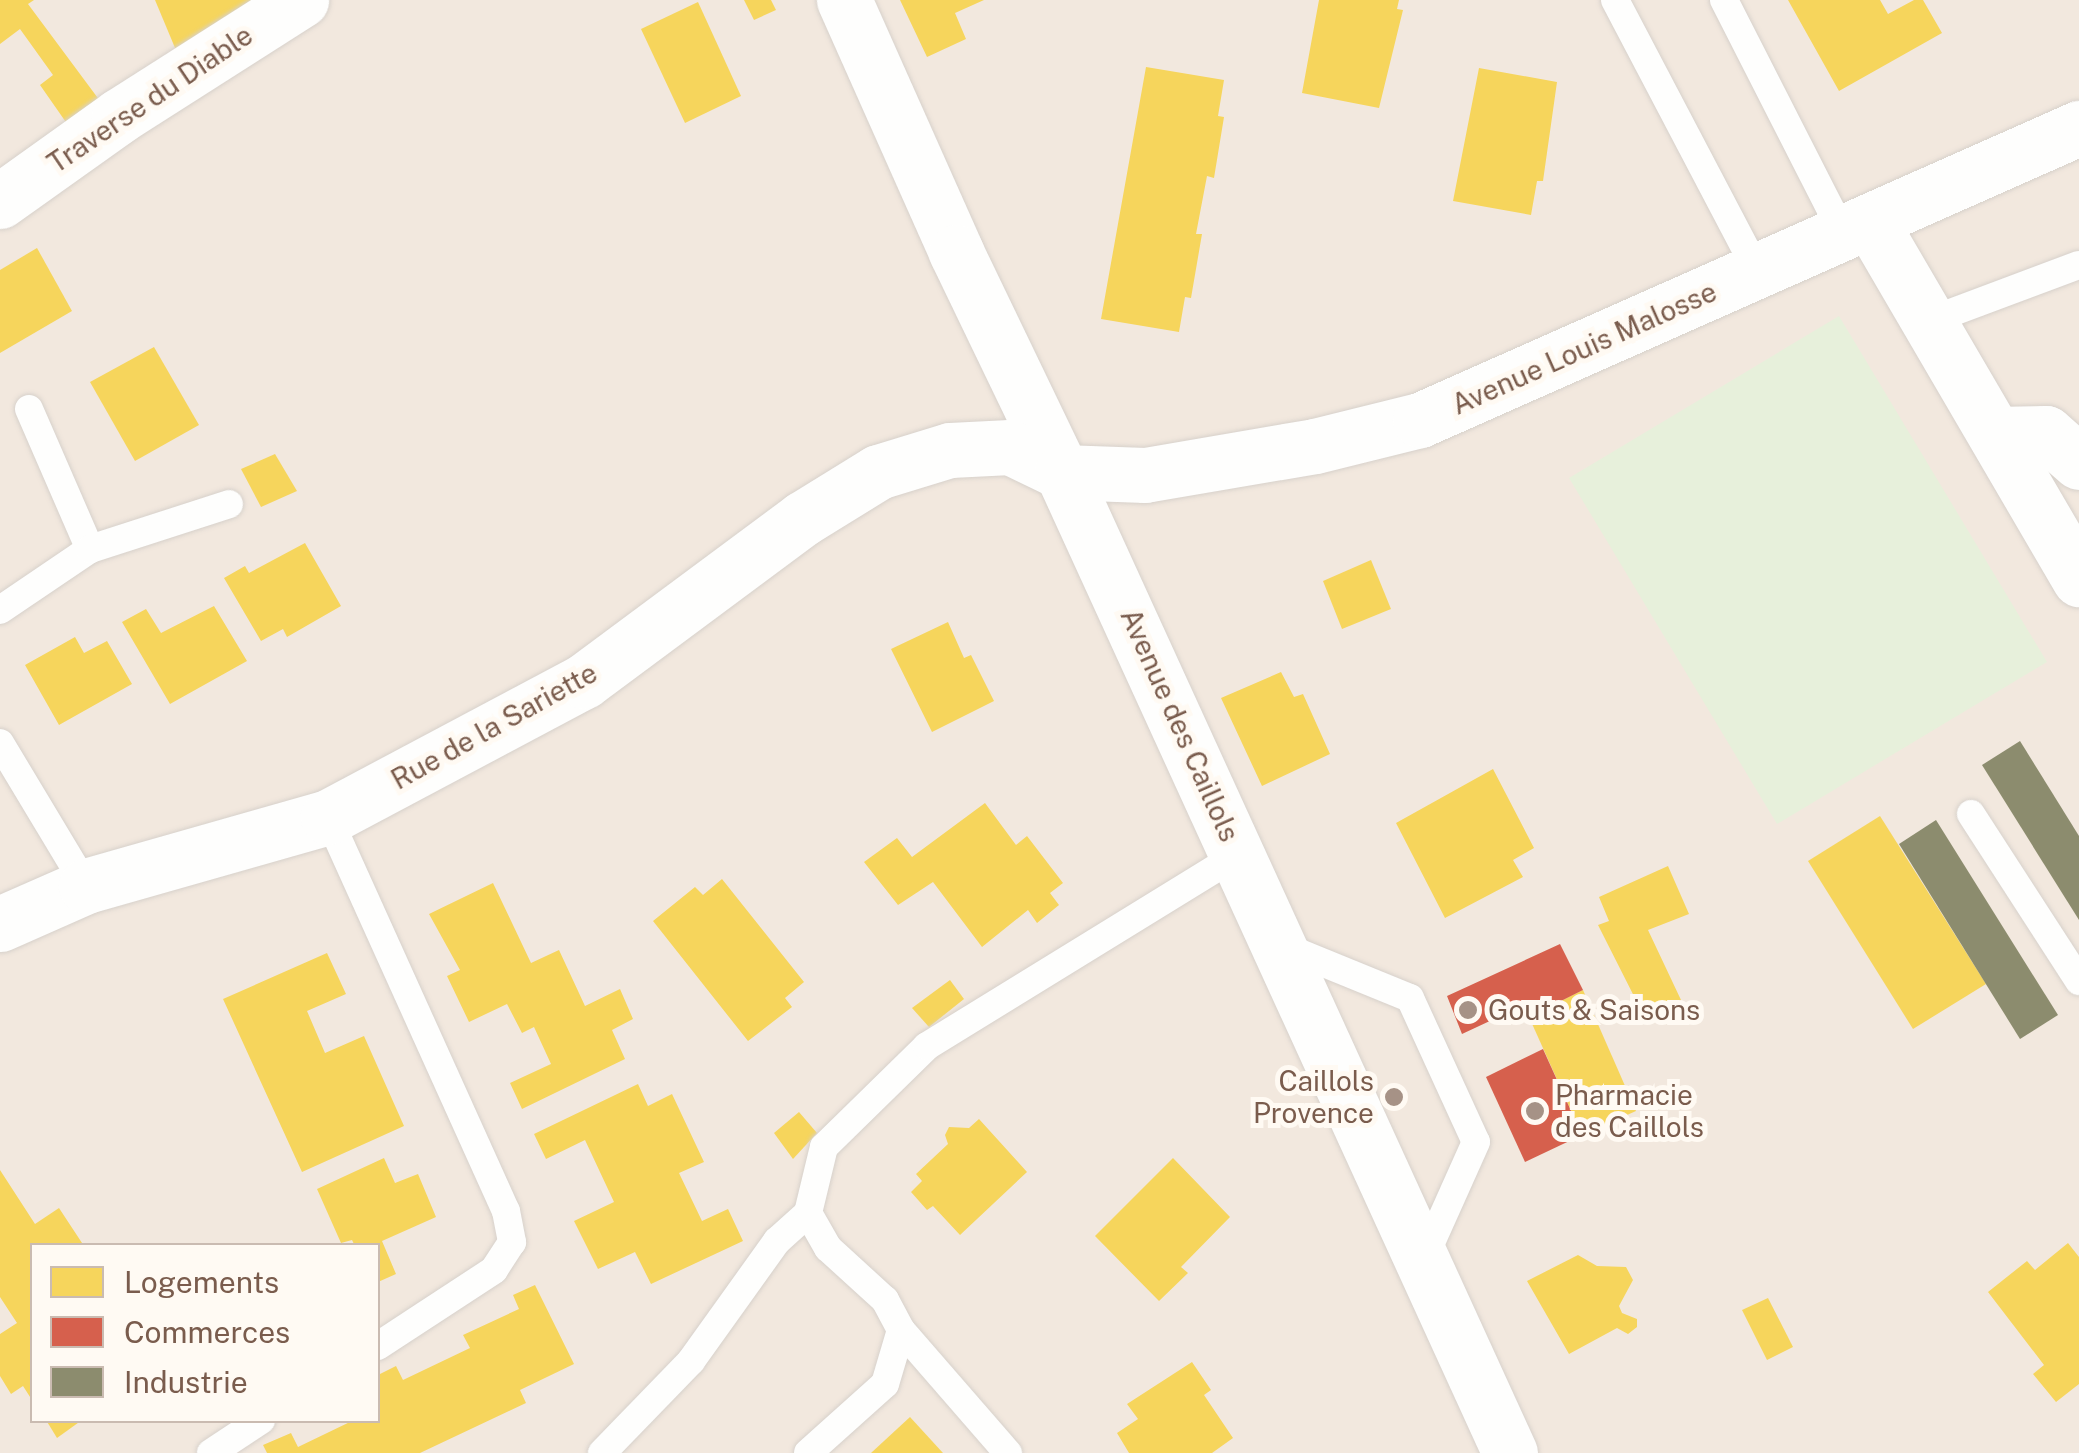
<!DOCTYPE html>
<style>
body{margin:0}
#map{position:relative;width:2079px;height:1453px;overflow:hidden;background:#f9f5f0;font-family:"Public Sans",sans-serif}
div>[style]{position:absolute}
.residential>*{inset:0;background:#f2e8de}
.green>*{inset:0;background:#e7f0db}
.homes>*{inset:0;background:#f6d55c}
.shops>*{inset:0;background:#d6604d}
.industry>*{inset:0;background:#8c8c6e}
.roads{filter:drop-shadow(0 0 2px #d7d1cb) drop-shadow(0 0 2px #d7d1cb)}
.lane>*{height:28px;margin:-14px;padding:0 14px;transform-origin:14px;border-radius:14px;background:#fefefd}
.street>*{height:55px;margin:-27.5px;padding:0 27.5px;transform-origin:27.5px;border-radius:27.5px;background:#fefefd}
.secondary>*{height:55px;margin:-27.5px;padding:0 27.5px;transform-origin:27.5px;border-radius:27.5px;background:#fefefd}
.dots>*{width:28px;height:28px;translate:-50% -50%;box-sizing:border-box;border:5px solid #fffaf3;border-radius:50%}
span{translate:-50% -50%;white-space:nowrap;text-align:center;line-height:1.15;-webkit-text-stroke:10px #fffaf3;paint-order:stroke}
.street-label{font-size:28px;color:#7a5c4d}
.poi-label{font-size:28px;color:#7a5c4d}
.left{translate:0 -50%;text-align:left}
.right{translate:-100% -50%;text-align:right}
.legend{position:absolute;left:30px;top:1243px;width:350px;height:180px;box-sizing:border-box;background:#fffaf3;border:2px solid #cabbb1;margin:0;padding:12px 18px;list-style:none;font-size:30px;color:#7a5c4d}
.legend li{display:flex;align-items:center;gap:20px;height:50px}
.legend b{width:50px;border:2px solid #cabbb1}
</style>
<div id="map">
<div class="residential">
<div style="clip-path:polygon(evenodd,0 0,2079px 0,2079px 1453px,0 1453px,0 0,32px 1246px,378px 1246px,378px 1420px,32px 1420px,32px 1246px)"></div>
</div>
<div class="green">
<div style="clip-path:polygon(1839px 316px,2047px 662px,1777px 824px,1569px 478px)"></div>
</div>
<div class="homes">
<div style="clip-path:polygon(0 0,34px 0,28px 4px,103px 105px,70px 128px,40px 85px,53px 75px,20px 29px,0 44px)"></div>
<div style="clip-path:polygon(155px 0,263px 0,178px 55px)"></div>
<div style="clip-path:polygon(744px 0,771px 0,776px 10px,754px 20px)"></div>
<div style="clip-path:polygon(900px 0,984px 0,955px 13px,966px 39px,927px 57px)"></div>
<div style="clip-path:polygon(1319px 0,1399px 0,1397px 9px,1403px 10px,1379px 108px,1302px 93px)"></div>
<div style="clip-path:polygon(1788px 0,1880px 0,1888px 14px,1914px 0,1923px 0,1942px 33px,1839px 91px)"></div>
<div style="clip-path:polygon(698px 2px,741px 96px,685px 123px,641px 29px)"></div>
<div style="clip-path:polygon(1146px 67px,1224px 80px,1218px 116px,1224px 117px,1214px 178px,1207px 176px,1196px 234px,1202px 234px,1191px 298px,1185px 297px,1179px 332px,1101px 319px)"></div>
<div style="clip-path:polygon(1479px 68px,1557px 82px,1543px 181px,1537px 181px,1531px 215px,1453px 201px)"></div>
<div style="clip-path:polygon(37px 248px,72px 311px,0 353px,0 270px)"></div>
<div style="clip-path:polygon(154px 347px,199px 425px,135px 461px,90px 382px)"></div>
<div style="clip-path:polygon(275px 454px,297px 491px,261px 507px,241px 469px)"></div>
<div style="clip-path:polygon(305px 543px,341px 606px,287px 637px,283px 629px,261px 641px,224px 578px,245px 566px,249px 573px)"></div>
<div style="clip-path:polygon(1371px 560px,1391px 609px,1342px 629px,1323px 581px)"></div>
<div style="clip-path:polygon(214px 606px,247px 661px,170px 704px,122px 622px,146px 609px,161px 633px)"></div>
<div style="clip-path:polygon(948px 622px,964px 658px,971px 655px,994px 701px,932px 732px,891px 649px)"></div>
<div style="clip-path:polygon(75px 637px,84px 653px,107px 641px,132px 684px,59px 725px,25px 665px)"></div>
<div style="clip-path:polygon(1281px 672px,1294px 697px,1303px 694px,1330px 754px,1262px 786px,1221px 698px)"></div>
<div style="clip-path:polygon(1493px 769px,1534px 848px,1513px 860px,1523px 877px,1445px 918px,1396px 823px)"></div>
<div style="clip-path:polygon(985px 803px,1016px 845px,1027px 836px,1063px 883px,1050px 893px,1059px 905px,1037px 923px,1028px 910px,982px 947px,933px 882px,898px 905px,864px 862px,897px 838px,912px 857px)"></div>
<div style="clip-path:polygon(1880px 816px,1986px 984px,1913px 1029px,1808px 861px)"></div>
<div style="clip-path:polygon(1668px 866px,1689px 914px,1648px 930px,1681px 1000px,1644px 1016px,1598px 925px,1609px 921px,1599px 897px)"></div>
<div style="clip-path:polygon(722px 879px,804px 982px,785px 998px,792px 1007px,748px 1041px,653px 921px,695px 887px,703px 895px)"></div>
<div style="clip-path:polygon(493px 883px,531px 963px,559px 950px,585px 1006px,620px 989px,633px 1019px,612px 1030px,625px 1059px,522px 1109px,510px 1083px,551px 1064px,534px 1027px,522px 1033px,507px 1004px,469px 1022px,447px 976px,460px 970px,429px 914px)"></div>
<div style="clip-path:polygon(327px 953px,346px 994px,307px 1011px,325px 1053px,364px 1036px,404px 1126px,302px 1172px,223px 999px)"></div>
<div style="clip-path:polygon(950px 980px,964px 999px,929px 1027px,912px 1008px)"></div>
<div style="clip-path:polygon(1583px 990px,1636px 1111px,1582px 1135px,1529px 1017px)"></div>
<div style="clip-path:polygon(638px 1084px,648px 1106px,672px 1094px,704px 1162px,679px 1173px,702px 1221px,728px 1209px,743px 1241px,651px 1284px,635px 1252px,598px 1269px,574px 1221px,614px 1202px,585px 1140px,546px 1159px,534px 1134px)"></div>
<div style="clip-path:polygon(799px 1112px,817px 1133px,793px 1159px,774px 1133px)"></div>
<div style="clip-path:polygon(979px 1119px,1027px 1172px,960px 1235px,933px 1206px,927px 1210px,911px 1192px,922px 1181px,916px 1174px,948px 1144px,945px 1135px,949px 1127px,969px 1128px)"></div>
<div style="clip-path:polygon(384px 1158px,395px 1183px,418px 1174px,436px 1217px,382px 1241px,396px 1274px,378px 1282px,378px 1246px,355px 1246px,352px 1240px,341px 1243px,317px 1189px)"></div>
<div style="clip-path:polygon(1173px 1158px,1230px 1217px,1181px 1267px,1188px 1273px,1159px 1301px,1095px 1236px)"></div>
<div style="clip-path:polygon(0 1170px,35px 1224px,59px 1208px,84px 1246px,32px 1246px,32px 1400px,23px 1386px,11px 1394px,0 1376px,0 1334px,17px 1323px,0 1297px)"></div>
<div style="clip-path:polygon(2068px 1243px,2079px 1257px,2079px 1384px,2056px 1402px,2033px 1374px,2044px 1365px,1988px 1292px,2027px 1261px,2035px 1270px)"></div>
<div style="clip-path:polygon(1578px 1255px,1597px 1266px,1626px 1267px,1633px 1280px,1619px 1306px,1622px 1313px,1637px 1319px,1637px 1327px,1628px 1334px,1617px 1328px,1569px 1354px,1527px 1281px)"></div>
<div style="clip-path:polygon(535px 1285px,574px 1364px,520px 1390px,526px 1403px,420px 1453px,267px 1453px,263px 1445px,291px 1433px,298px 1447px,354px 1420px,378px 1420px,378px 1375px,396px 1366px,403px 1380px,470px 1348px,463px 1335px,519px 1309px,513px 1295px)"></div>
<div style="clip-path:polygon(1768px 1298px,1793px 1347px,1767px 1360px,1742px 1310px)"></div>
<div style="clip-path:polygon(1192px 1362px,1211px 1390px,1204px 1395px,1233px 1438px,1212px 1453px,1129px 1453px,1117px 1433px,1138px 1419px,1127px 1404px)"></div>
<div style="clip-path:polygon(910px 1417px,943px 1453px,871px 1453px)"></div>
<div style="clip-path:polygon(46px 1420px,82px 1420px,57px 1438px)"></div>
</div>
<div class="shops">
<div style="clip-path:polygon(1560px 944px,1583px 990px,1529px 1017px,1522px 1006px,1462px 1034px,1447px 996px)"></div>
<div style="clip-path:polygon(1543px 1049px,1582px 1135px,1525px 1162px,1486px 1077px)"></div>
</div>
<div class="industry">
<div style="clip-path:polygon(2020px 741px,2079px 836px,2079px 920px,1982px 765px)"></div>
<div style="clip-path:polygon(1936px 820px,2058px 1015px,2020px 1039px,1899px 844px)"></div>
</div>
<div class="roads">
<div class="lane">
<div style="left:1615px;top:0;width:306px;rotate:62.3deg"></div>
<div style="left:1724px;top:0;width:263px;rotate:63deg"></div>
<div style="left:1929px;top:321px;width:160px;rotate:-20.5deg"></div>
<div style="left:29px;top:409px;width:153px;rotate:66.5deg"></div>
<div style="left:0;top:610px;width:109px;rotate:-34.1deg"></div>
<div style="left:90px;top:549px;width:146px;rotate:-17.9deg"></div>
<div style="left:0;top:743px;width:167px;rotate:59deg"></div>
<div style="left:1971px;top:814px;width:199px;rotate:57.1deg"></div>
<div style="left:328px;top:817px;width:432px;rotate:65.7deg"></div>
<div style="left:506px;top:1211px;width:32px;rotate:79deg"></div>
<div style="left:512px;top:1242px;width:33px;rotate:123deg"></div>
<div style="left:494px;top:1270px;width:139px;rotate:146.8deg"></div>
<div style="left:1280px;top:945px;width:140px;rotate:22.2deg"></div>
<div style="left:1410px;top:998px;width:158px;rotate:65.4deg"></div>
<div style="left:1476px;top:1142px;width:133px;rotate:114.1deg"></div>
<div style="left:901px;top:1330px;width:163px;rotate:49deg"></div>
<div style="left:211px;top:1453px;width:60px;rotate:-33.4deg"></div>
<div style="left:602px;top:1453px;width:128px;rotate:-45.9deg"></div>
<div style="left:691px;top:1361px;width:148px;rotate:-54.4deg"></div>
<div style="left:777px;top:1241px;width:42px;rotate:-42.1deg"></div>
<div style="left:808px;top:1453px;width:103px;rotate:-41.9deg"></div>
<div style="left:885px;top:1384px;width:56px;rotate:-73.5deg"></div>
<div style="left:901px;top:1330px;width:34px;rotate:-118deg"></div>
<div style="left:885px;top:1300px;width:77px;rotate:-137.6deg"></div>
<div style="left:828px;top:1248px;width:40px;rotate:-119.7deg"></div>
<div style="left:808px;top:1213px;width:68px;rotate:-76.4deg"></div>
<div style="left:824px;top:1147px;width:144px;rotate:-44.4deg"></div>
<div style="left:927px;top:1046px;width:365px;rotate:-31.6deg"></div>
</div>
<div class="street">
<div style="left:844px;top:0;width:276px;rotate:66deg"></div>
<div style="left:956px;top:252px;width:244px;rotate:64.3deg"></div>
<div style="left:0;top:201px;width:146px;rotate:-35.5deg"></div>
<div style="left:119px;top:116px;width:216px;rotate:-32.5deg"></div>
<div style="left:1870px;top:221px;width:415px;rotate:59.7deg"></div>
<div style="left:1995px;top:434px;width:51px;rotate:-1.1deg"></div>
<div style="left:2046px;top:433px;width:44px;rotate:41.3deg"></div>
<div style="left:0;top:924px;width:94px;rotate:-23.8deg"></div>
<div style="left:86px;top:886px;width:252px;rotate:-15.9deg"></div>
<div style="left:328px;top:817px;width:290px;rotate:-28deg"></div>
<div style="left:584px;top:681px;width:272px;rotate:-36.6deg"></div>
<div style="left:802px;top:519px;width:89px;rotate:-31.7deg"></div>
<div style="left:878px;top:472px;width:75px;rotate:-17deg"></div>
<div style="left:950px;top:450px;width:60px;rotate:-2.9deg"></div>
<div style="left:1010px;top:447px;width:58px;rotate:25.7deg"></div>
</div>
<div class="secondary">
<div style="left:1510px;top:1453px;width:1078px;rotate:-114.55deg"></div>
<div style="left:1062px;top:472px;width:83px;rotate:2.1deg"></div>
<div style="left:1145px;top:475px;width:172px;rotate:-9.7deg"></div>
<div style="left:1315px;top:446px;width:108px;rotate:-13.9deg"></div>
<div style="left:1420px;top:420px;width:721px;rotate:-23.9deg"></div>
</div>
</div>
<div class="dots">
<div style="left:1468px;top:1010px;background:#a69286"></div>
<div style="left:1394px;top:1097px;background:#a69286"></div>
<div style="left:1535px;top:1111px;background:#a69286"></div>
</div>
<div class="street-label">
<span style="left:150px;top:99px;rotate:-34deg">Traverse du Diable</span>
<span style="left:1584px;top:348px;rotate:-24deg">Avenue Louis Malosse</span>
<span style="left:1180px;top:725px;rotate:66deg">Avenue des Caillols</span>
<span style="left:494px;top:726px;rotate:-29deg">Rue de la Sariette</span>
</div>
<div class="poi-label">
<span class="left" style="left:1488px;top:1010px">Gouts &amp; Saisons</span>
<span class="right" style="left:1374px;top:1097px">Caillols<br>Provence</span>
<span class="left" style="left:1555px;top:1111px">Pharmacie<br>des Caillols</span>
</div>
<ul class="legend">
<li><b style="height:28px;background:#f6d55c"></b>Logements</li>
<li><b style="height:28px;background:#d6604d"></b>Commerces</li>
<li><b style="height:28px;background:#8c8c6e"></b>Industrie</li>
</ul>
</div>
